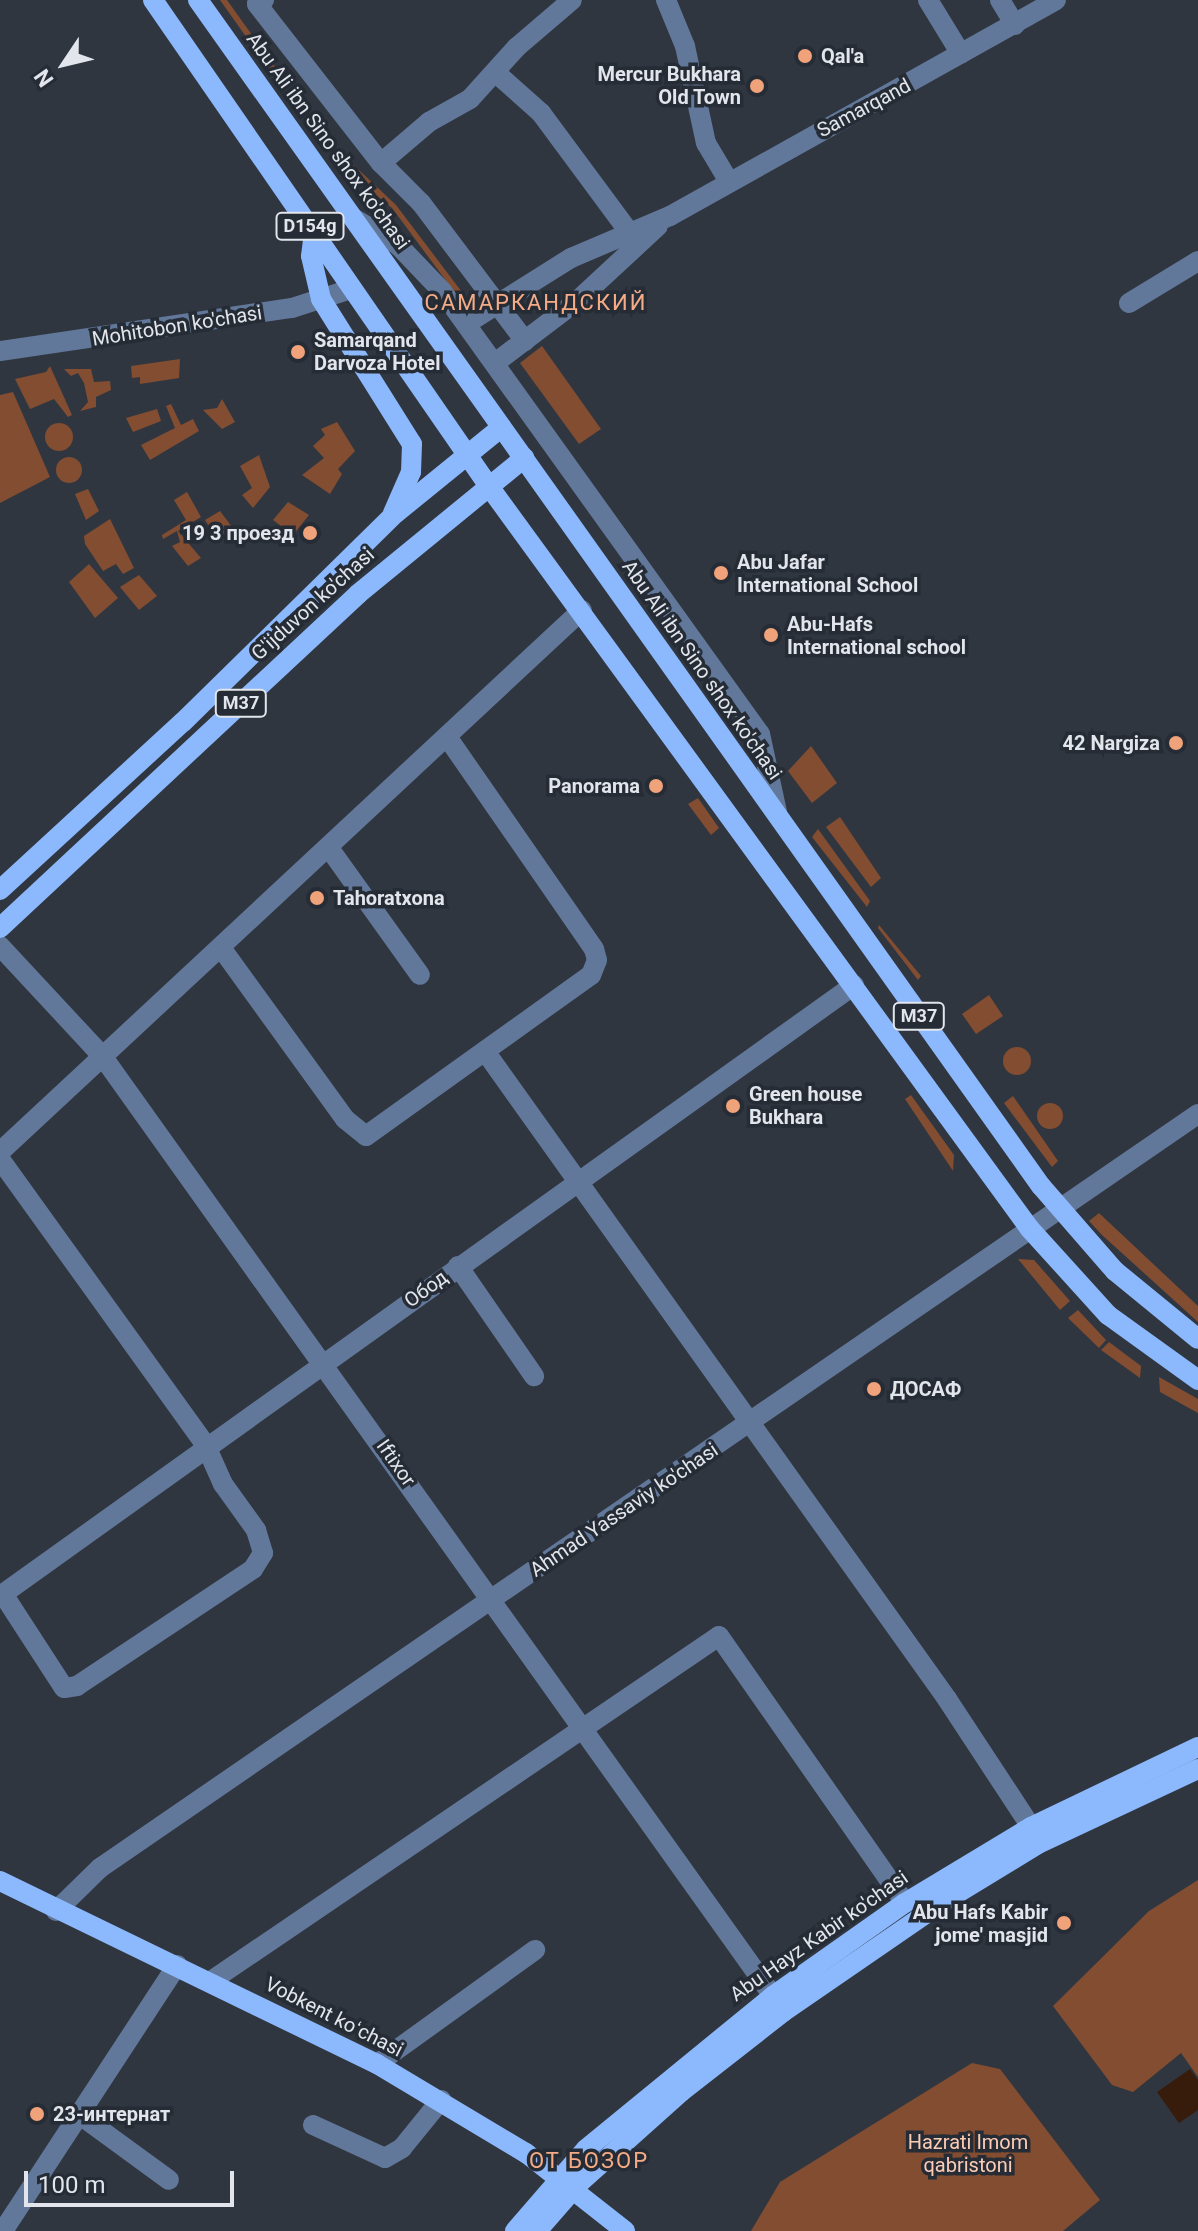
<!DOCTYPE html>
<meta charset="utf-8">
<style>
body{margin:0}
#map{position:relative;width:1198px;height:2231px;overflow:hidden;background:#303640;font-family:Roboto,sans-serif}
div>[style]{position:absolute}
.green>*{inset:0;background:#824d31}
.round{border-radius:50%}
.water>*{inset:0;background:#371b0b}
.minor>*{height:20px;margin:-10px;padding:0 10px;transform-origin:10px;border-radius:10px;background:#62789a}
.major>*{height:20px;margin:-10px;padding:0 10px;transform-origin:10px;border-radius:10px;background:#8cb9fd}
.dots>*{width:22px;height:22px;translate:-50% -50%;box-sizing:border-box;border:4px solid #262c35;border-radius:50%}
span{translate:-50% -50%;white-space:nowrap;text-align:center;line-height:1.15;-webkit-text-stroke:7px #262c35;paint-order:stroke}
.shield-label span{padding:2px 6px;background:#262c35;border:2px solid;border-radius:6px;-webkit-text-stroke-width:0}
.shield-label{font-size:18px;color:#e2e6ec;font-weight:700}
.poi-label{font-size:20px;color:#e2e6ec;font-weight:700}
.left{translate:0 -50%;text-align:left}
.right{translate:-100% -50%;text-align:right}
.street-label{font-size:20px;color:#e2e6ec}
.park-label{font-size:20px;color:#fcccb4}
.neighbourhood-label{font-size:22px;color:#f4ab86;letter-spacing:2px}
.north{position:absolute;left:24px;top:24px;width:80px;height:80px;-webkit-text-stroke:6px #262c35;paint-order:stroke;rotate:235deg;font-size:22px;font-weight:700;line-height:32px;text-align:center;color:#e2e6ec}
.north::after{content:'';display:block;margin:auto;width:28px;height:36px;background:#e2e6ec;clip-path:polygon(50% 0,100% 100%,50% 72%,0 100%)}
.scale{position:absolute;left:24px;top:2171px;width:210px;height:36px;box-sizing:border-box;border:4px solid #e2e6ec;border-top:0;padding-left:10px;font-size:24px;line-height:28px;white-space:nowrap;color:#e2e6ec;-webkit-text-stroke:6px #262c35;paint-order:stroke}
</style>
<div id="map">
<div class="green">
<div style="clip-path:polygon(220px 0,227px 0,252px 35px,279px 72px,276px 79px)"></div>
<div style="clip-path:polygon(344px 156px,396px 205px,471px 304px,467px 309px,392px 208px,351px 175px,340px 159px)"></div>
<div style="clip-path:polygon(542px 346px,601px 429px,579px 444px,520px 363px)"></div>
<div style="clip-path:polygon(180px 359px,179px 378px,140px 384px,140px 377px,132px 378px,131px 366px)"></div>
<div style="clip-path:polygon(50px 366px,72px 415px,68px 417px,54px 399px,30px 409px,15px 379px,46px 372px)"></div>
<div style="clip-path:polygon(64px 369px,91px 369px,94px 382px,110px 381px,111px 390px,96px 397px,96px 407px,80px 411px,88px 402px,84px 383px,78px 373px,71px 376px)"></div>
<div style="clip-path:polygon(13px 392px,50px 477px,0 503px,0 395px)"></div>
<div style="clip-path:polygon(222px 399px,235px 422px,222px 429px,203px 410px,217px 408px)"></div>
<div style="clip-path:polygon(171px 404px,181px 425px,193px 419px,199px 431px,150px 460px,141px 445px,175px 428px,166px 406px)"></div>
<div style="clip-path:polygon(157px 409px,161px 421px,133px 432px,126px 418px)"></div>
<div style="clip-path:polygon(337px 422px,355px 451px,338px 469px,342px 474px,330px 494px,302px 475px,324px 458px,313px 446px,325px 435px,321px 429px)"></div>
<div class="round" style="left:45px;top:423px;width:28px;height:28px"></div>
<div style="clip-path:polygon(259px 455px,270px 487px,253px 508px,242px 495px,252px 488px,240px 466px)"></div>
<div class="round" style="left:56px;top:457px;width:26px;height:26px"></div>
<div style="clip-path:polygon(88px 489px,99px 511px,86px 520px,75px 494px)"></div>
<div style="clip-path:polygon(187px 492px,201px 517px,178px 531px,201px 558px,188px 566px,172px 546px,180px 542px,177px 531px,163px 539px,162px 535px,186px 520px,174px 500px)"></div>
<div style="clip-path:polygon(288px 502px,309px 515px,293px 535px,273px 520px)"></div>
<div style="clip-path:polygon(220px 511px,232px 527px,219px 542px,205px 520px)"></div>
<div style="clip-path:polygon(110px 519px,134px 568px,123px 574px,116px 564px,103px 571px,85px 544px,84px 536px)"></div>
<div style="clip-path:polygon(89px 564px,118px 598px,95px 618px,69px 582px)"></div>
<div style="clip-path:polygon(139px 575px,157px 596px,139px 610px,120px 587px)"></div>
<div style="clip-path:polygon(811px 746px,837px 783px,812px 803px,788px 771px)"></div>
<div style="clip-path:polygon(698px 798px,719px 828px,711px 835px,688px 804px)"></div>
<div style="clip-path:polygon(840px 817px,881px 878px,871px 887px,826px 827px)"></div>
<div style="clip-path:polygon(818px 829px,870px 901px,867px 907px,812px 837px)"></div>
<div style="clip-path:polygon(879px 925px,921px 976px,918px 980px,878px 928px)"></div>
<div style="clip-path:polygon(989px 995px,1003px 1016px,976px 1034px,962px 1014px)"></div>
<div class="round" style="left:1003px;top:1047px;width:28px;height:28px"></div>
<div style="clip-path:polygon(911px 1095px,954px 1155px,953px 1171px,905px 1099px)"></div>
<div style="clip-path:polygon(1013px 1096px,1058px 1161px,1052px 1167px,1004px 1103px)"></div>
<div class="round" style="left:1037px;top:1103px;width:26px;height:26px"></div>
<div style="clip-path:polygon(1099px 1213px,1198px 1306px,1198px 1322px,1102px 1235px,1089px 1221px)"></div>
<div style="clip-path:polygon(1018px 1259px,1034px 1260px,1070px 1301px,1060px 1310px)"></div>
<div style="clip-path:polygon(1078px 1310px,1106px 1340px,1099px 1348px,1068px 1318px)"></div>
<div style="clip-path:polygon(1109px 1342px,1141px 1366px,1140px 1378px,1101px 1350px)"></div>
<div style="clip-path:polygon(1159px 1377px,1198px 1399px,1198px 1413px,1160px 1392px)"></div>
<div style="clip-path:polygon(1198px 1880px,1198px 2077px,1181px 2053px,1133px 2092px,1112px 2085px,1053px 2006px,1149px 1911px)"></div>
<div style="clip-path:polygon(972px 2063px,1000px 2069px,1100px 2200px,1063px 2231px,751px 2231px,780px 2182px)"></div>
</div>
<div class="water">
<div style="clip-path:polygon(1190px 2069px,1198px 2080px,1198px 2110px,1179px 2123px,1157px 2092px)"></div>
</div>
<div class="minor">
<div style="left:264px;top:0;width:8px;rotate:150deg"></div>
<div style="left:257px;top:4px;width:202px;rotate:52.1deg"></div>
<div style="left:666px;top:0;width:50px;rotate:67.6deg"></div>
<div style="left:685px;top:46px;width:99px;rotate:77.8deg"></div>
<div style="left:706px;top:143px;width:43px;rotate:59.3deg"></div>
<div style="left:928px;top:0;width:63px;rotate:58.6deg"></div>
<div style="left:1000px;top:0;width:29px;rotate:59deg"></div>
<div style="left:495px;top:72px;width:62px;rotate:41.7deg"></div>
<div style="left:541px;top:113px;width:148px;rotate:53.5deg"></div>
<div style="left:355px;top:219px;width:50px;rotate:31.2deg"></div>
<div style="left:398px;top:245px;width:64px;rotate:46.3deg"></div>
<div style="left:442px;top:291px;width:545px;rotate:54.33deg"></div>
<div style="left:760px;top:734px;width:80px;rotate:77.7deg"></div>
<div style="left:1129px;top:303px;width:81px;rotate:-31.3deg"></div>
<div style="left:466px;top:324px;width:124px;rotate:-32.2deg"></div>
<div style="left:571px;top:258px;width:108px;rotate:-23deg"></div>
<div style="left:670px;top:216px;width:442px;rotate:-29.2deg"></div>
<div style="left:525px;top:341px;width:173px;rotate:-127deg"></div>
<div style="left:421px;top:203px;width:57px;rotate:-135deg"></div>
<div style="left:381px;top:163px;width:63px;rotate:-40.5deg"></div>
<div style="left:429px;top:122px;width:47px;rotate:-29.3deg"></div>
<div style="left:470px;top:99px;width:70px;rotate:-47.9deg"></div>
<div style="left:517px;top:47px;width:72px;rotate:-40.5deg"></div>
<div style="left:0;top:351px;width:295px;rotate:-8.4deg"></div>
<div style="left:292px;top:308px;width:62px;rotate:-17.9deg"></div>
<div style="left:495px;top:363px;width:103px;rotate:-37.1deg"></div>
<div style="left:577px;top:301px;width:110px;rotate:-42.8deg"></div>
<div style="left:329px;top:848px;width:156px;rotate:54.4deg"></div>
<div style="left:0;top:946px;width:151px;rotate:47.1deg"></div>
<div style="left:103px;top:1057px;width:1154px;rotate:54.49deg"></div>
<div style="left:222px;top:949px;width:210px;rotate:54.1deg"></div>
<div style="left:345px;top:1119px;width:27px;rotate:39deg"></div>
<div style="left:366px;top:1136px;width:277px;rotate:-35.6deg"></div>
<div style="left:591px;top:975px;width:16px;rotate:-68deg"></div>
<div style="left:597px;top:960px;width:11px;rotate:-105deg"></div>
<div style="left:594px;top:949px;width:257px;rotate:-124.7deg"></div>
<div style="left:487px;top:1054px;width:792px;rotate:54.5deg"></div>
<div style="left:947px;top:1699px;width:153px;rotate:56.7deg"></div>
<div style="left:0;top:1152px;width:795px;rotate:-42.96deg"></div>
<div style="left:0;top:1159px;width:353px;rotate:54.3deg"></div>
<div style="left:206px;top:1446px;width:42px;rotate:65.9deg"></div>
<div style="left:223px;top:1484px;width:57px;rotate:54.3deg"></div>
<div style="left:256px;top:1530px;width:24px;rotate:73deg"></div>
<div style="left:263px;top:1553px;width:19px;rotate:122deg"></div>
<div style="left:253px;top:1569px;width:211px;rotate:146.4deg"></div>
<div style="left:77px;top:1686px;width:13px;rotate:171deg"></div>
<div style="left:64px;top:1688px;width:112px;rotate:-123deg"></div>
<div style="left:458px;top:1266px;width:134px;rotate:55.4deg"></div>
<div style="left:0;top:1596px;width:1050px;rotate:-35.58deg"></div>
<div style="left:56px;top:1911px;width:62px;rotate:-44.3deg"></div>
<div style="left:100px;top:1868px;width:1332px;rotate:-34.48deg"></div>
<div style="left:211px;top:1981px;width:614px;rotate:-34.18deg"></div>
<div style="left:719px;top:1636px;width:325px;rotate:55.1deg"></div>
<div style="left:377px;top:2064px;width:195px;rotate:-35.8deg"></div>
<div style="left:80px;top:2115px;width:110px;rotate:36.1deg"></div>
<div style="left:313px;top:2125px;width:79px;rotate:24.6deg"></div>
<div style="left:385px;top:2158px;width:20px;rotate:-30deg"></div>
<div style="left:402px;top:2148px;width:62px;rotate:-50.9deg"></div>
<div style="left:3px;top:2231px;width:318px;rotate:-56.8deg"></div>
</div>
<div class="major">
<div style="left:153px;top:0;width:589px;rotate:55.37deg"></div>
<div style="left:488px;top:485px;width:920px;rotate:53.93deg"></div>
<div style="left:1030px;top:1229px;width:116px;rotate:47.8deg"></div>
<div style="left:1108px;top:1315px;width:111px;rotate:35.8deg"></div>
<div style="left:198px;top:0;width:1455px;rotate:54.6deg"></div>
<div style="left:1041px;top:1186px;width:113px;rotate:49deg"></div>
<div style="left:1115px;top:1271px;width:107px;rotate:39.3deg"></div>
<div style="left:314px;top:232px;width:24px;rotate:97deg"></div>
<div style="left:311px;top:256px;width:44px;rotate:76.9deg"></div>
<div style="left:321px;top:299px;width:171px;rotate:57.9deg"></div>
<div style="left:412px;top:444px;width:28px;rotate:92deg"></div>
<div style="left:411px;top:472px;width:45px;rotate:113.7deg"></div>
<div style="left:0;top:890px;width:248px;rotate:-42.6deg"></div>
<div style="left:183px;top:722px;width:298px;rotate:-44.5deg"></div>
<div style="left:396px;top:513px;width:136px;rotate:-39.1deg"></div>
<div style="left:0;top:928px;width:490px;rotate:-43deg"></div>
<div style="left:358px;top:594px;width:215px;rotate:-39.3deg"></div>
<div style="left:0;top:1881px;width:419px;rotate:25.9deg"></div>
<div style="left:377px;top:2064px;width:174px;rotate:30.9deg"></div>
<div style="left:526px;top:2153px;width:126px;rotate:38.2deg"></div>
<div style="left:515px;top:2231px;width:108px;rotate:-49.1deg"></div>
<div style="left:586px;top:2149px;width:242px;rotate:-39.3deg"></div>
<div style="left:773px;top:1996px;width:161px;rotate:-35.2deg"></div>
<div style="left:905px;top:1903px;width:147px;rotate:-31.1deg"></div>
<div style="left:1031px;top:1827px;width:185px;rotate:-25.6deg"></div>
<div style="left:537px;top:2231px;width:62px;rotate:-48.9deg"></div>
<div style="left:578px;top:2184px;width:138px;rotate:-41.8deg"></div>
<div style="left:681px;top:2092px;width:130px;rotate:-38.1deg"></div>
<div style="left:783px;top:2012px;width:194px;rotate:-34.5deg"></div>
<div style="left:943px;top:1902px;width:111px;rotate:-31.4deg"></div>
<div style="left:1038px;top:1844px;width:177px;rotate:-25.1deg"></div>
</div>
<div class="dots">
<div style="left:805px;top:56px;background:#f0a27a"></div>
<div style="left:757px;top:86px;background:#f0a27a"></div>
<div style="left:298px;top:352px;background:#f0a27a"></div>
<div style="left:310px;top:533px;background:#f0a27a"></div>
<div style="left:721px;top:573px;background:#f0a27a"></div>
<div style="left:771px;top:635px;background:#f0a27a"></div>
<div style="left:1176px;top:743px;background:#f0a27a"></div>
<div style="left:656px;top:786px;background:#f0a27a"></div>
<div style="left:317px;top:898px;background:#f0a27a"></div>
<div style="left:733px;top:1106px;background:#f0a27a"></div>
<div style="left:874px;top:1389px;background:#f0a27a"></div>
<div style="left:1064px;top:1923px;background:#f0a27a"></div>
<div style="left:37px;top:2114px;background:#f0a27a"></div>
</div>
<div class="shield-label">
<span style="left:310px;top:226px">D154g</span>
<span style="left:241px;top:703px">M37</span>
<span style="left:919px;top:1016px">M37</span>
</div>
<div class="poi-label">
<span class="left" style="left:821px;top:56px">Qal'a</span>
<span class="right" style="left:741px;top:86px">Mercur Bukhara<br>Old Town</span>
<span class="left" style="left:314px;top:352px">Samarqand<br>Darvoza Hotel</span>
<span class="right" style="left:294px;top:533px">19 3 проезд</span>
<span class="left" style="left:737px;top:574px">Abu Jafar<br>International School</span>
<span class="left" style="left:787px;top:636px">Abu-Hafs<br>International school</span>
<span class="right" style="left:1160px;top:743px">42 Nargiza</span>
<span class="right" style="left:640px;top:786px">Panorama</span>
<span class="left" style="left:333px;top:898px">Tahoratxona</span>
<span class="left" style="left:749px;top:1106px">Green house<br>Bukhara</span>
<span class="left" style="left:890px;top:1389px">ДОСАФ</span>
<span class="right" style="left:1048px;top:1924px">Abu Hafs Kabir<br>jome' masjid</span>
<span class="left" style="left:53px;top:2114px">23-интернат</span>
</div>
<div class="street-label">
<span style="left:864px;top:108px;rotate:-28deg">Samarqand</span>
<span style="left:328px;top:141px;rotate:54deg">Abu Ali ibn Sino shox ko'chasi</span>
<span style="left:177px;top:326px;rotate:-9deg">Mohitobon ko'chasi</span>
<span style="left:313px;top:604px;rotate:-42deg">G'ijduvon ko'chasi</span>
<span style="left:702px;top:670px;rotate:55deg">Abu Ali ibn Sino shox ko'chasi</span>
<span style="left:426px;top:1289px;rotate:-36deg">Обод</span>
<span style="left:396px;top:1463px;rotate:55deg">Iftixor</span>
<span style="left:624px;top:1510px;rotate:-34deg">Ahmad Yassaviy ko'chasi</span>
<span style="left:819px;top:1936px;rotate:-35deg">Abu Hayz Kabir ko'chasi</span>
<span style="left:334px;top:2017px;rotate:27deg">Vobkent koʻchasi</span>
</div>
<div class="park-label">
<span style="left:968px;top:2154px">Hazrati Imom<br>qabristoni</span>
</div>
<div class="neighbourhood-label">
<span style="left:536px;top:303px">САМАРКАНДСКИЙ</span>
<span style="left:589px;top:2161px">ОТ БОЗОР</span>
</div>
<div class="north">N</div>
<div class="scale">100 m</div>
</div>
